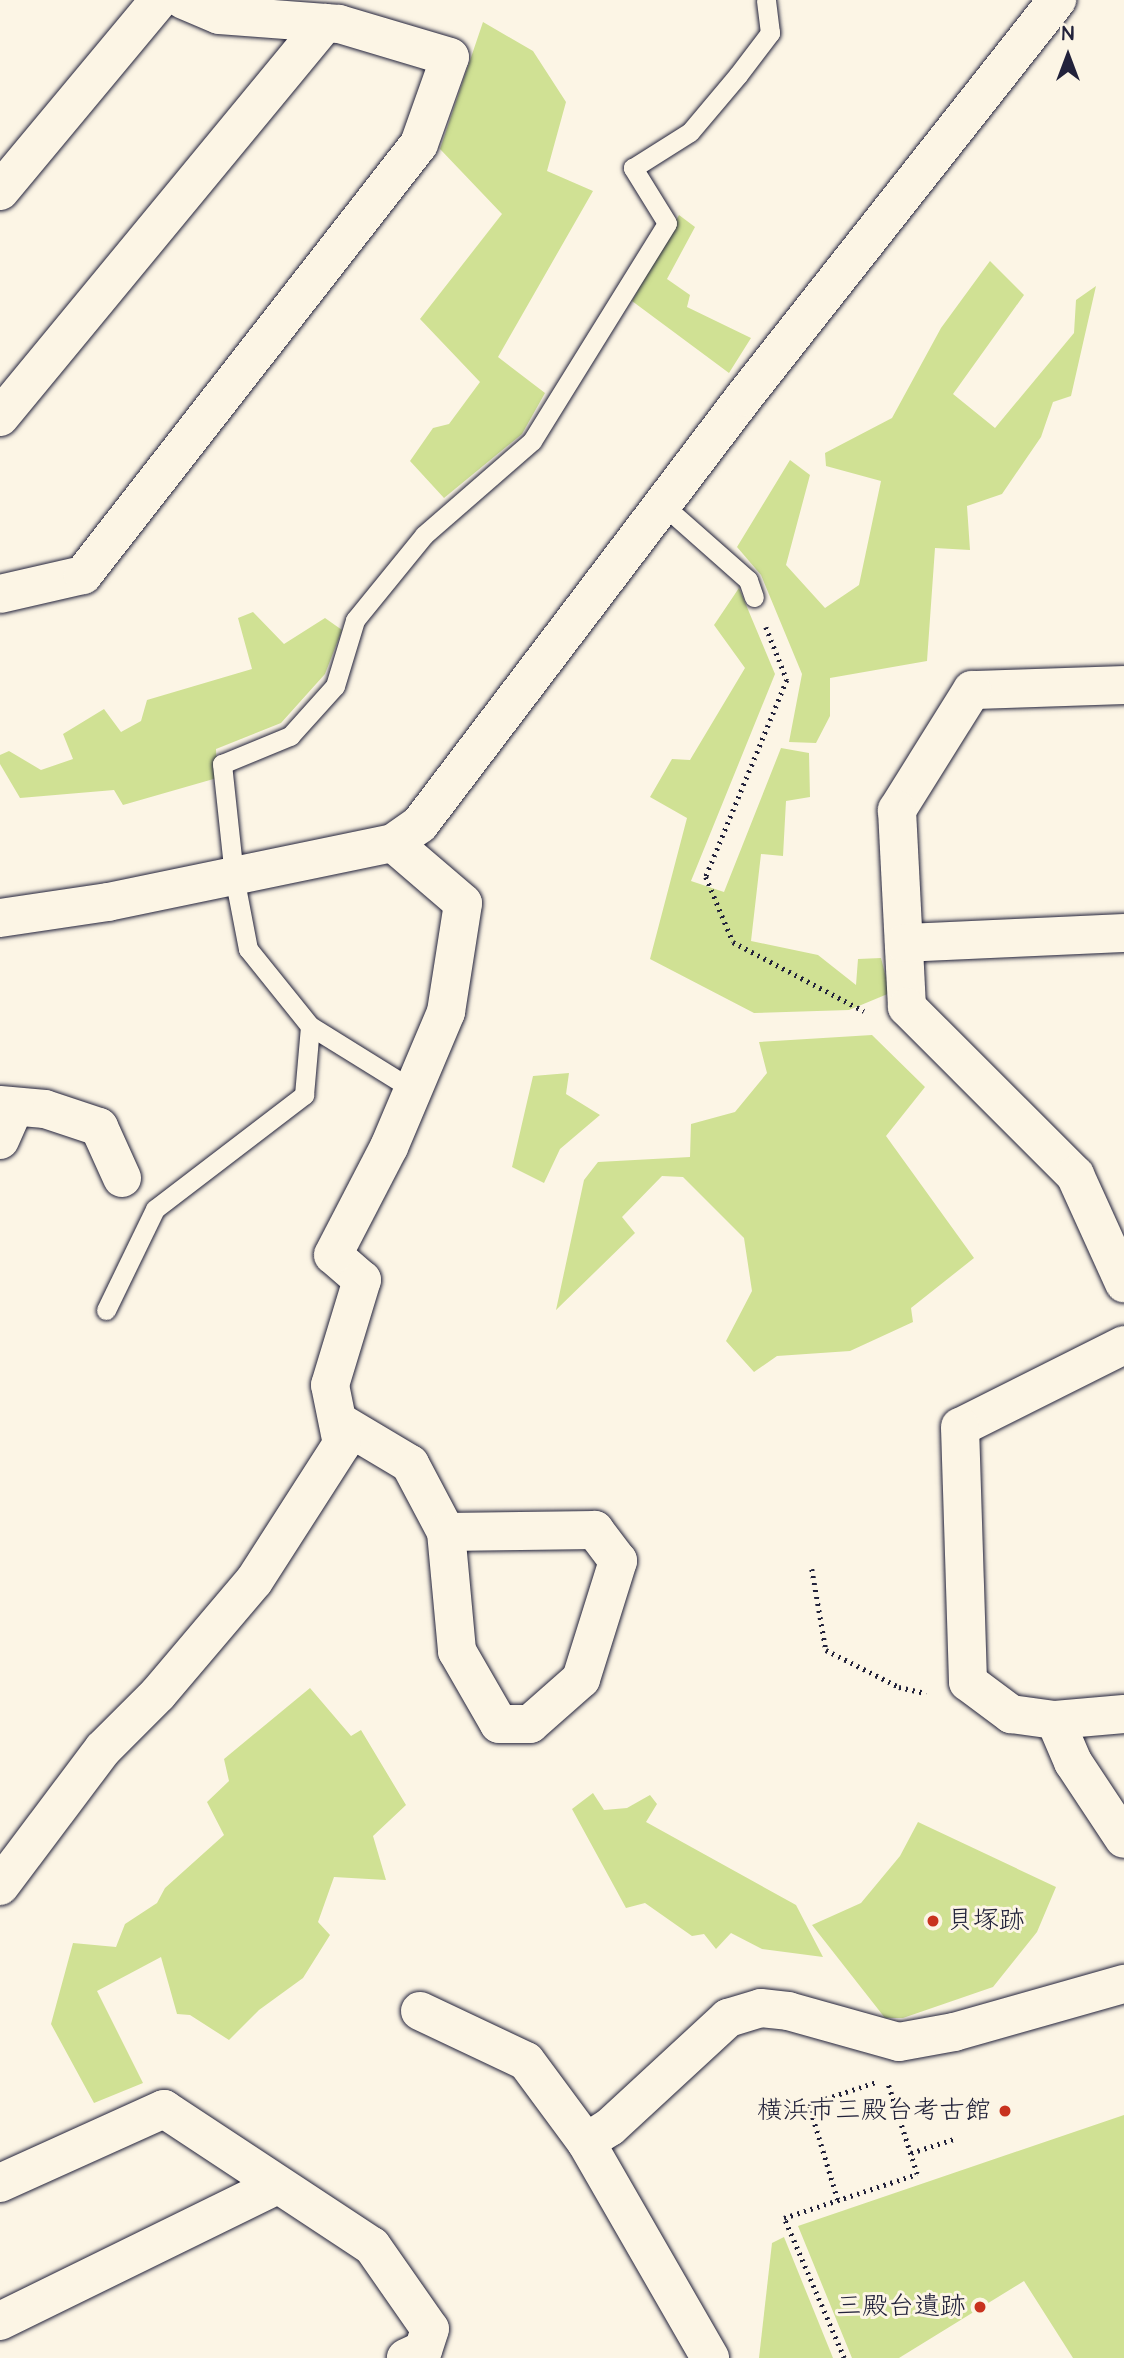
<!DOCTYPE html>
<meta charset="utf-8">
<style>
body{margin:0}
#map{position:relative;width:1124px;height:2358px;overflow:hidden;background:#fcf5e5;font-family:"Architects Daughter","Klee One",sans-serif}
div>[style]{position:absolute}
.green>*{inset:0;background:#d0e194}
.path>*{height:4.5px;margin-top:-2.25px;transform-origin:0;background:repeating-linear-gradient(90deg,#22223b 0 2px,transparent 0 7px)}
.roads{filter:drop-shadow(0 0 2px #22223b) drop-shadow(0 0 2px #22223b)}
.service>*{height:19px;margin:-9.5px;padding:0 9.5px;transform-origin:9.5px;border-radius:9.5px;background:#fcf5e5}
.minor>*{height:38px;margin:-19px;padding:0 19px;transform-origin:19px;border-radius:19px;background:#fcf5e5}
.dots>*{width:19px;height:19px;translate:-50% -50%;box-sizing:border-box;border:4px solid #fcf5e5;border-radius:50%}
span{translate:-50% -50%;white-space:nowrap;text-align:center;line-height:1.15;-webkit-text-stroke:6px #fcf5e5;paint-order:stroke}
.poi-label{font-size:26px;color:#22223b}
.left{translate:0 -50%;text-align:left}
.right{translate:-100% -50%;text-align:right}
.north{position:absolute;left:1033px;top:21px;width:70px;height:70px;-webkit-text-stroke:5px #fcf5e5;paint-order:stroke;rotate:0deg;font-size:19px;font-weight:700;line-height:28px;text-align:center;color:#22223b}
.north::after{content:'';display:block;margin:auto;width:24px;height:32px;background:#22223b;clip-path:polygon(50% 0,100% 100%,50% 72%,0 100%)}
</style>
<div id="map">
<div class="green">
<div style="clip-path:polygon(483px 22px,533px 51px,566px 102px,547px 171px,593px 191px,498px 357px,545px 393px,522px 434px,444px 498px,410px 461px,433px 428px,449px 424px,480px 382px,420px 319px,502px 214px,440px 149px)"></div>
<div style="clip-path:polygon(679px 215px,695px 227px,667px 279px,690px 295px,687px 307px,751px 338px,729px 373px,632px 301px)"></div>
<div style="clip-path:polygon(990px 261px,1024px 295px,953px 394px,995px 428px,1074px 333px,1076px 300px,1096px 286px,1071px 396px,1053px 402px,1041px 437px,1002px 494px,967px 506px,970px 550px,935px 548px,927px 661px,830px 678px,830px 716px,816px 743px,789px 742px,802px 674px,761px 575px,737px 547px,790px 460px,810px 475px,786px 565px,825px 608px,859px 585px,881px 481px,826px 466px,825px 453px,892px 418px,941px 328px)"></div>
<div style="clip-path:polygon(739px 588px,775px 674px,691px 881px,724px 892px,781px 748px,809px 753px,810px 797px,786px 801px,783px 856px,761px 854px,751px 941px,818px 955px,856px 985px,858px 959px,881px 958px,890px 993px,849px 1010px,754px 1013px,650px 959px,687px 818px,650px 797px,672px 759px,690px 760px,745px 668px,714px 625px)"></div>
<div style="clip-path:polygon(253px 612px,284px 644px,325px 618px,342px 630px,325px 674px,281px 723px,216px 749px,217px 778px,123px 805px,114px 790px,20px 798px,0 764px,0 755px,9px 751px,41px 770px,73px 759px,63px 734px,104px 709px,121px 732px,141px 721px,147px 700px,252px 669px,238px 618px)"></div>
<div style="clip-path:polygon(872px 1035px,925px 1087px,886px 1136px,974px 1258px,911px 1308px,913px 1322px,850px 1351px,777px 1356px,754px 1372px,726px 1341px,752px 1291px,744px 1238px,683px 1177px,662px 1176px,622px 1217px,635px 1233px,556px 1310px,584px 1180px,598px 1162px,690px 1157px,691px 1124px,735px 1112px,767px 1073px,759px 1042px)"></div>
<div style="clip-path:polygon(569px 1073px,566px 1094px,600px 1115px,560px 1149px,544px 1183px,512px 1167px,533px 1076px)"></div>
<div style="clip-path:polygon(310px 1688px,351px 1736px,361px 1730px,406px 1805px,373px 1836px,386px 1880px,334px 1877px,318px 1922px,330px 1935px,303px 1978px,259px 2010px,229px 2040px,190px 2015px,177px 2014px,161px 1957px,97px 1991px,143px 2083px,94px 2103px,51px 2024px,73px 1943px,116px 1947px,125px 1924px,157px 1903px,165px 1888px,224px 1835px,207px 1802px,229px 1781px,224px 1759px)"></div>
<div style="clip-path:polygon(593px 1793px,604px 1810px,627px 1808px,650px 1795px,657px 1804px,646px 1822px,796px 1905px,823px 1957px,762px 1949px,731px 1933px,716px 1949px,704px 1934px,692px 1936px,645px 1903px,626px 1908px,572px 1809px)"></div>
<div style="clip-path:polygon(918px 1822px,1056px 1887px,1037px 1932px,993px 1987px,903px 2018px,885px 2018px,812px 1925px,861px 1903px,900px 1856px)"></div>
<div style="clip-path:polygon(1124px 2115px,1124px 2358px,1073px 2358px,1024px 2281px,899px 2358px,852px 2358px,798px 2226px)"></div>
<div style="clip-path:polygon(784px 2237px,833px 2358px,759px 2358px,772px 2243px)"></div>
</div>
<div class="path">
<div style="left:766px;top:627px;width:57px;rotate:68.4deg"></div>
<div style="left:787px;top:680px;width:213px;rotate:112.4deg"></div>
<div style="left:706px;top:877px;width:70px;rotate:67.4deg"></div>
<div style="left:733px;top:942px;width:148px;rotate:27.8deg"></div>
<div style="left:812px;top:1569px;width:82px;rotate:80.2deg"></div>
<div style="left:826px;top:1650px;width:82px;rotate:26.9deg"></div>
<div style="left:899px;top:1687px;width:28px;rotate:13deg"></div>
<div style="left:809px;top:2104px;width:100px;rotate:73.2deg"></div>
<div style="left:786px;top:2112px;width:95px;rotate:-18.4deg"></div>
<div style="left:911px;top:2153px;width:48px;rotate:-18.1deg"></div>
<div style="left:844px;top:2358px;width:152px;rotate:-113.2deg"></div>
<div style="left:784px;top:2218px;width:140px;rotate:-18.3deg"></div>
<div style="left:917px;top:2174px;width:95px;rotate:-107.9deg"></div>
</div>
<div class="roads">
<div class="service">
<div style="left:662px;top:504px;width:115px;rotate:41.5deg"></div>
<div style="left:748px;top:580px;width:18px;rotate:71deg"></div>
<div style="left:415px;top:1091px;width:123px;rotate:-148.2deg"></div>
<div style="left:310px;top:1026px;width:99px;rotate:-128.8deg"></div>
<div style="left:248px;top:949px;width:74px;rotate:-100.9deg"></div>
<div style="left:234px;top:876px;width:113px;rotate:-96.1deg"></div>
<div style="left:222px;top:764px;width:74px;rotate:-22.4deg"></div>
<div style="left:290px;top:736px;width:67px;rotate:-48deg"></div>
<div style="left:335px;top:686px;width:69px;rotate:-73.1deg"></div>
<div style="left:355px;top:620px;width:109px;rotate:-50.9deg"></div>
<div style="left:424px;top:535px;width:143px;rotate:-41deg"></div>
<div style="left:532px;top:441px;width:256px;rotate:-58.2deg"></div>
<div style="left:667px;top:223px;width:65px;rotate:-121.7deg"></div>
<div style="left:633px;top:168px;width:67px;rotate:-32.3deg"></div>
<div style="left:690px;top:132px;width:75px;rotate:-49.9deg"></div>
<div style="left:738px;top:75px;width:53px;rotate:-52.7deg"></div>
<div style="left:770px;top:33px;width:33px;rotate:-97deg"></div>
<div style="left:106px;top:1310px;width:112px;rotate:-64.1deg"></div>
<div style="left:155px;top:1209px;width:188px;rotate:-37.4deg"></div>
<div style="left:304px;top:1095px;width:69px;rotate:-85deg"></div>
</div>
<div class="minor">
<div style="left:0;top:191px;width:249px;rotate:-50.2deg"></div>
<div style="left:0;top:417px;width:511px;rotate:-50.48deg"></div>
<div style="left:0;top:594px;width:85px;rotate:-12.9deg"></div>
<div style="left:83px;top:575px;width:546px;rotate:-52.06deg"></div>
<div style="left:419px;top:144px;width:92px;rotate:-70.4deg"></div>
<div style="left:450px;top:57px;width:116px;rotate:-163.4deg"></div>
<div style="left:339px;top:24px;width:120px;rotate:-175.7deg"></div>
<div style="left:219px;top:15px;width:39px;rotate:-157deg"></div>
<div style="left:1124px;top:685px;width:152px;rotate:178.1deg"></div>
<div style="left:972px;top:690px;width:142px;rotate:122deg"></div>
<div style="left:897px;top:810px;width:197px;rotate:87.1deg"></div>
<div style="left:907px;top:1007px;width:238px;rotate:45deg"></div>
<div style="left:1075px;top:1175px;width:119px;rotate:65.6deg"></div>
<div style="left:0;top:918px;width:109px;rotate:-8.4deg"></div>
<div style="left:108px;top:902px;width:291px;rotate:-11.7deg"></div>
<div style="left:393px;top:843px;width:33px;rotate:-35deg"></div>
<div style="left:420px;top:824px;width:536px;rotate:-52.81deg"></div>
<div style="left:744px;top:397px;width:506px;rotate:-51.75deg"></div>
<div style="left:904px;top:943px;width:220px;rotate:-2.6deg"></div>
<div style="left:0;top:1105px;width:45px;rotate:5.1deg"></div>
<div style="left:45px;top:1109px;width:57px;rotate:18.4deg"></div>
<div style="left:99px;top:1127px;width:56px;rotate:65.7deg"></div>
<div style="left:0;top:1140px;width:36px;rotate:-66deg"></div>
<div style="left:1124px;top:1345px;width:183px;rotate:153.4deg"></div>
<div style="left:960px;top:1427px;width:255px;rotate:88.2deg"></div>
<div style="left:968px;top:1682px;width:54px;rotate:36.7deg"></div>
<div style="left:1011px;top:1714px;width:44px;rotate:7.8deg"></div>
<div style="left:1055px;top:1720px;width:46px;rotate:66.8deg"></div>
<div style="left:1073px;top:1762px;width:92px;rotate:56.5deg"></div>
<div style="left:338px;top:1421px;width:84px;rotate:30.8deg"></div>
<div style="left:410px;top:1464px;width:77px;rotate:62.1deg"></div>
<div style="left:446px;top:1532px;width:120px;rotate:84.7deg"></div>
<div style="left:457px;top:1651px;width:84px;rotate:60.1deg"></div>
<div style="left:499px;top:1724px;width:31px"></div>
<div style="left:530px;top:1724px;width:68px;rotate:-41.4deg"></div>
<div style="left:581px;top:1679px;width:124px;rotate:-72.6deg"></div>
<div style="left:618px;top:1561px;width:39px;rotate:-127deg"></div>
<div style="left:595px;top:1530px;width:149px;rotate:179.2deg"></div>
<div style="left:1055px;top:1720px;width:69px;rotate:-5deg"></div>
<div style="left:0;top:1886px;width:171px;rotate:-53.1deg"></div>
<div style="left:103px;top:1749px;width:78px;rotate:-45deg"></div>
<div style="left:158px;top:1694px;width:148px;rotate:-49.7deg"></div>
<div style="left:254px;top:1581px;width:163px;rotate:-57.3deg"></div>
<div style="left:342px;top:1444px;width:60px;rotate:-101.5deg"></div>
<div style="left:330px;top:1385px;width:110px;rotate:-73.1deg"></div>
<div style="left:362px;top:1280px;width:38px;rotate:-139deg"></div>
<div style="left:333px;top:1255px;width:122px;rotate:-62.6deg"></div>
<div style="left:389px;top:1147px;width:147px;rotate:-67.1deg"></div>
<div style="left:446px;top:1012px;width:110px;rotate:-81.1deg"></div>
<div style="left:463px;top:903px;width:92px;rotate:-139.4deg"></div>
<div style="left:420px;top:2011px;width:117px;rotate:25.3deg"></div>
<div style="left:526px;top:2061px;width:101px;rotate:53.5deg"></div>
<div style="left:586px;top:2142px;width:249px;rotate:60.1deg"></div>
<div style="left:586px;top:2142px;width:28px;rotate:-32deg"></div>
<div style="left:610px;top:2127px;width:161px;rotate:-42.7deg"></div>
<div style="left:728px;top:2018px;width:34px;rotate:-17deg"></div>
<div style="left:761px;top:2008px;width:27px;rotate:6deg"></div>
<div style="left:788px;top:2011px;width:115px;rotate:15.6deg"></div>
<div style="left:899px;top:2042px;width:56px;rotate:-10.3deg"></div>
<div style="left:954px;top:2032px;width:177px;rotate:-15.8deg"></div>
<div style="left:0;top:2183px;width:180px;rotate:-24.3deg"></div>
<div style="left:164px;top:2109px;width:249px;rotate:33.4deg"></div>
<div style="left:372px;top:2246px;width:101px;rotate:55.1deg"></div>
<div style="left:430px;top:2329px;width:22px;rotate:108deg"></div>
<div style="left:423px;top:2350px;width:19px;rotate:155deg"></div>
<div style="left:0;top:2321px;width:309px;rotate:-26.1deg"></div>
</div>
</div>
<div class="dots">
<div style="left:933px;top:1921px;background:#c8321e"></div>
<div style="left:1005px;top:2111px;background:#c8321e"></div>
<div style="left:980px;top:2307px;background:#c8321e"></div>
</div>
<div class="poi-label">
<span class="left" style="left:947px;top:1921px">貝塚跡</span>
<span class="right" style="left:991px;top:2111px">横浜市三殿台考古館</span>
<span class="right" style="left:966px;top:2307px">三殿台遺跡</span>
</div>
<div class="north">N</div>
</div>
